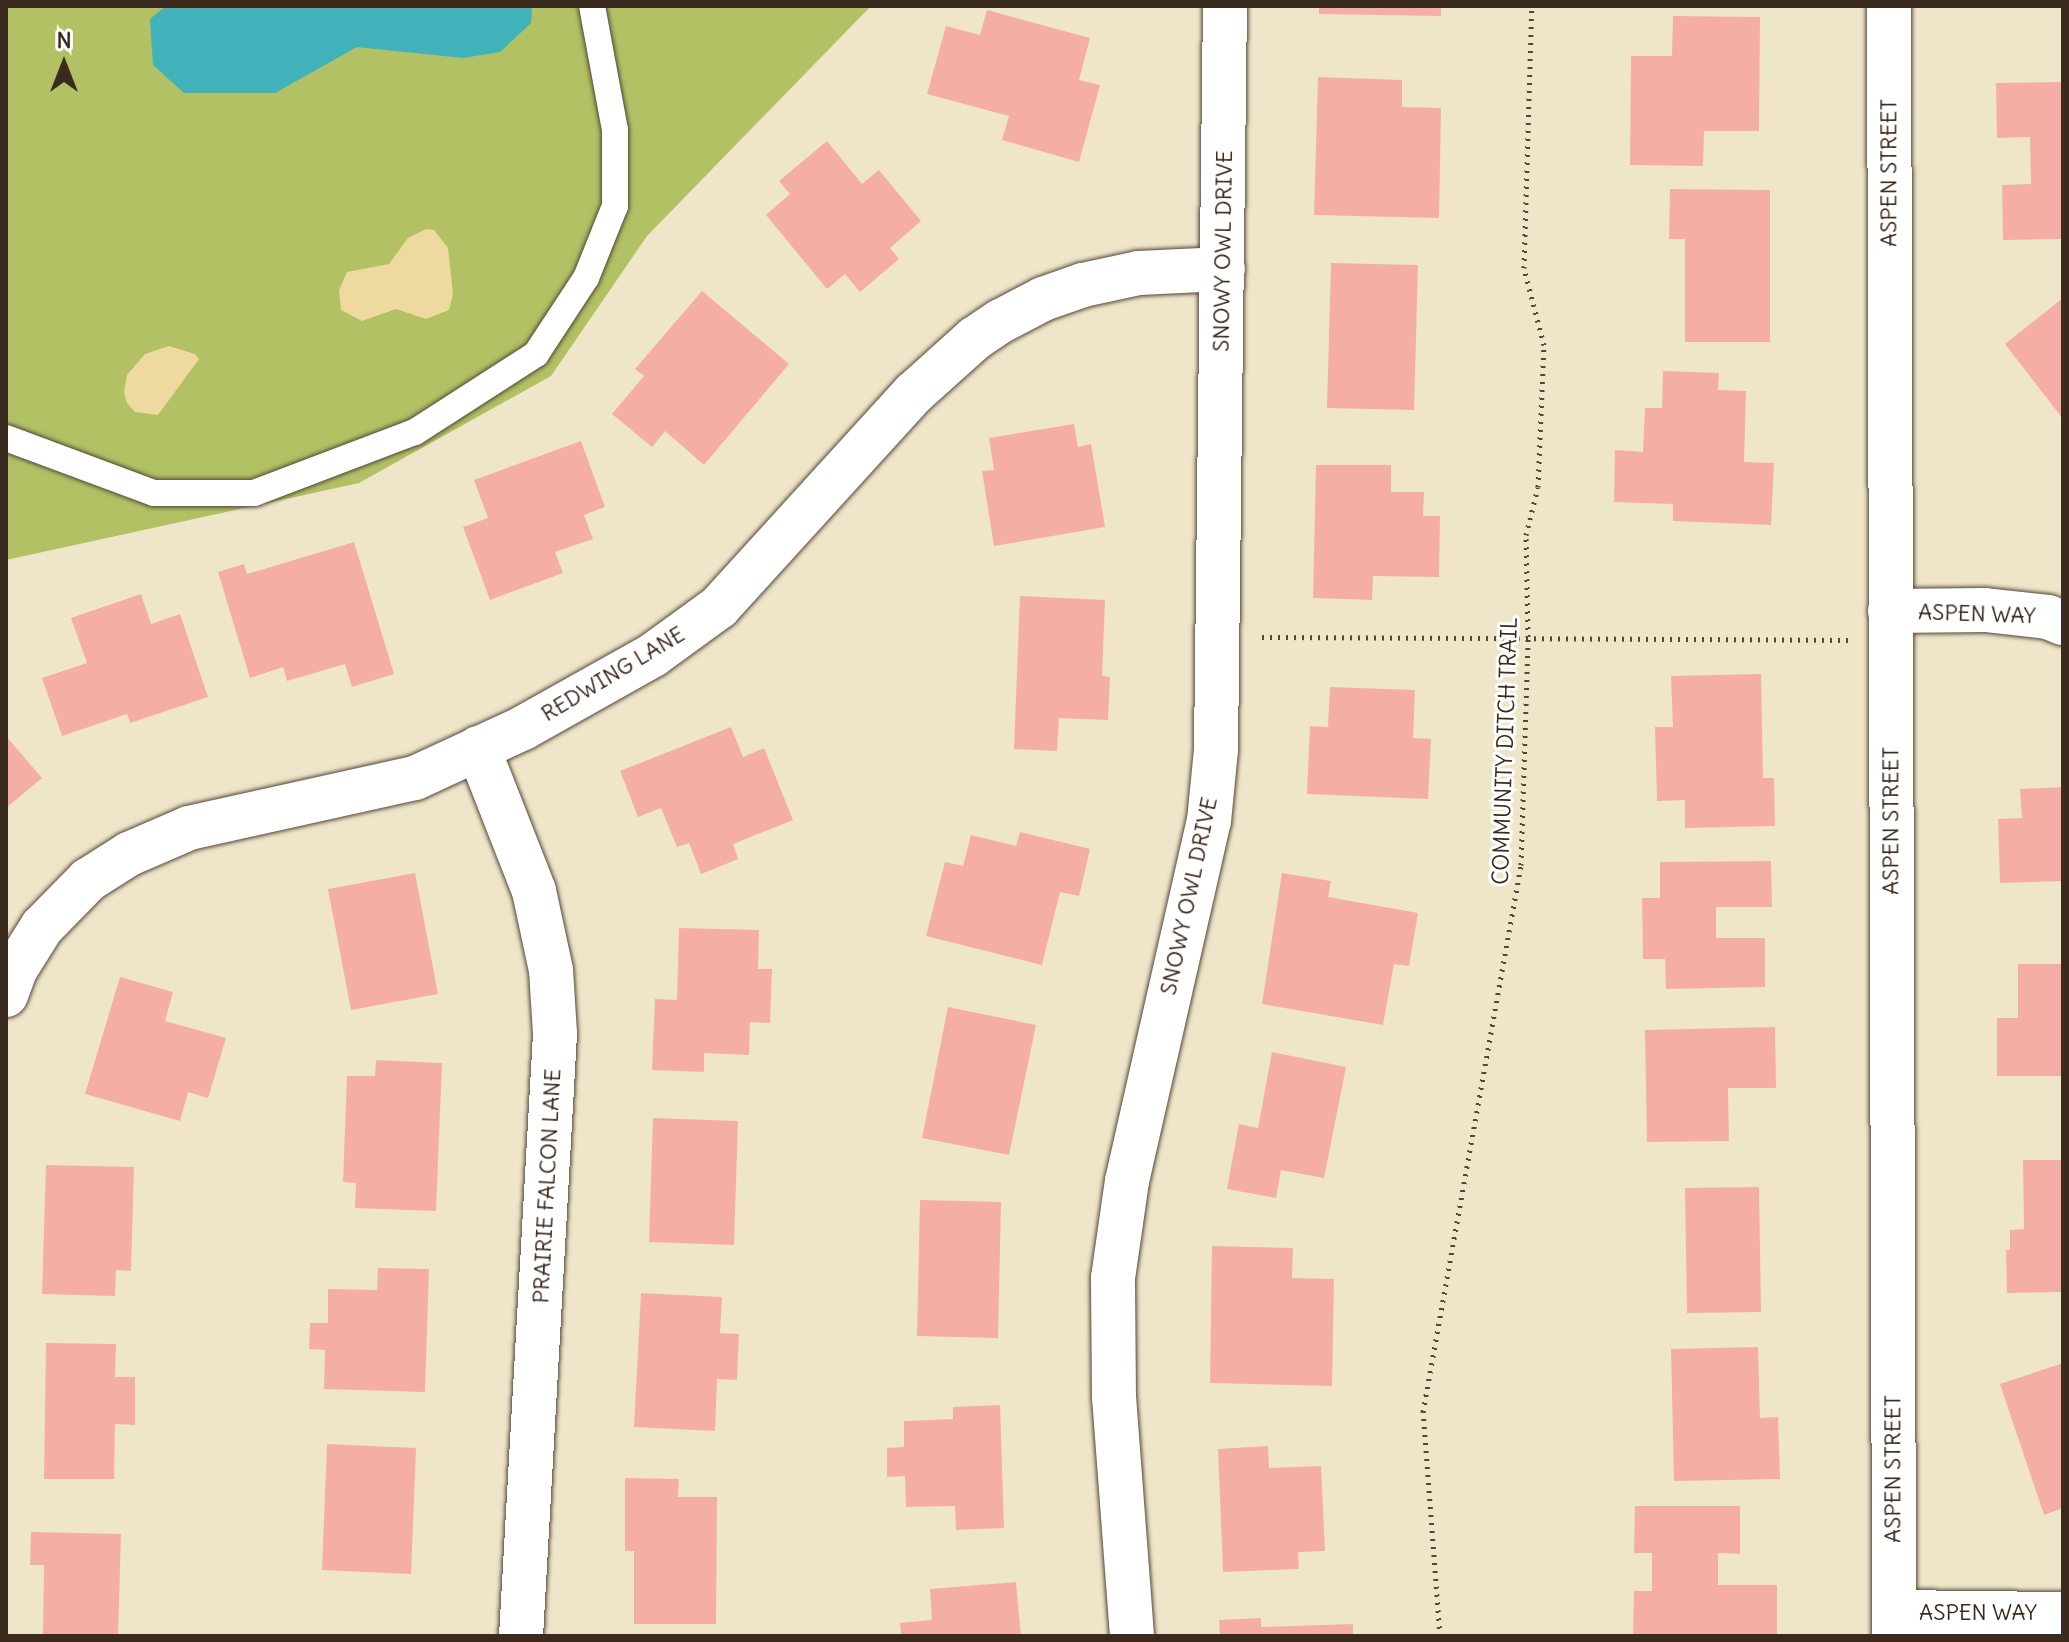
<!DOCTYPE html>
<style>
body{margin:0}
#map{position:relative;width:2069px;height:1642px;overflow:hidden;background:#efe6ca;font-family:Delius,sans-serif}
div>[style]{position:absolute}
.green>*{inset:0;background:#b1c164}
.sand>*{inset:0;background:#eeda9e}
.water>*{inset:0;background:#41b1ba}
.building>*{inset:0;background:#f5aea6}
.path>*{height:5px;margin-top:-2.5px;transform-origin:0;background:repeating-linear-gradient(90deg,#564638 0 2px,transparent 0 8px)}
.roads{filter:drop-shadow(0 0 2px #564638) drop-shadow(0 0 2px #564638)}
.lane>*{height:26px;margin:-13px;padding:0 13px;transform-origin:13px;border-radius:13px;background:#fff}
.street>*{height:44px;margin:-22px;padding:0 22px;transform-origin:22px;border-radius:22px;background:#fff}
span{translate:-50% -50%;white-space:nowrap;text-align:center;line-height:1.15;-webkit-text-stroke:6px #fff;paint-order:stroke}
.street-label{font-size:22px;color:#3b2a1e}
.frame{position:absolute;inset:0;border:8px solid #3b2a1e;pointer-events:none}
.north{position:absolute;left:24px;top:24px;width:80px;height:80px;-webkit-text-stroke:6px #fff;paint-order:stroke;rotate:0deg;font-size:22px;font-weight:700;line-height:32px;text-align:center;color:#3b2a1e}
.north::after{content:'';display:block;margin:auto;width:28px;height:36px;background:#3b2a1e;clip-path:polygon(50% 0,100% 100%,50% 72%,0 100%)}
</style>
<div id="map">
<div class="green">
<div style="clip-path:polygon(6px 6px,871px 6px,647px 236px,551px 376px,359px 483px,6px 560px)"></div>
</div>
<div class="sand">
<div style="clip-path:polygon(426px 229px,434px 230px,448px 248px,453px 294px,449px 310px,426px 319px,396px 309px,362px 321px,341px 310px,339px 290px,347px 272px,389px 264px,408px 238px)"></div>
<div style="clip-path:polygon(169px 346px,195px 354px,199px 359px,158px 415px,135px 412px,127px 403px,124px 392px,127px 375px,145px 354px)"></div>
</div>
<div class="water">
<div style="clip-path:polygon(166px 6px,532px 6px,531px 23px,500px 52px,463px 58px,357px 47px,275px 93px,184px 93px,153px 65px,150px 19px)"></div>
</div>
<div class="building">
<div style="clip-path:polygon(1319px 6px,1441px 6px,1441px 16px,1319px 14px)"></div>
<div style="clip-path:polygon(987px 10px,1090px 38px,1079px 80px,1100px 85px,1079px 162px,1002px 140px,1009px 116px,927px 94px,946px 26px,980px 35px)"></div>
<div style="clip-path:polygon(1673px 16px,1760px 17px,1759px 131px,1704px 131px,1703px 166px,1630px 165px,1631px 56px,1672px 56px)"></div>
<div style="clip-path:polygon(1318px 77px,1402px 80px,1402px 107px,1441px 108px,1439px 218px,1314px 215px)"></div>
<div style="clip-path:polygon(2063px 82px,2063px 239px,2003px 240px,2002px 185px,2031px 184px,2030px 137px,1997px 138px,1996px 83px)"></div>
<div style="clip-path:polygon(827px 141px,862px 184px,879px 170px,921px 221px,890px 248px,899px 259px,860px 292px,845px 274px,827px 289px,766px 215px,790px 194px,779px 181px)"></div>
<div style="clip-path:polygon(1670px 189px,1770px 190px,1770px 342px,1685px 342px,1685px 239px,1669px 239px)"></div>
<div style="clip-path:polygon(1331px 263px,1418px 265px,1414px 410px,1327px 408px)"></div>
<div style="clip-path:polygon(702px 291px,789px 364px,704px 465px,665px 431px,652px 447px,612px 414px,644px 376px,635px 369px)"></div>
<div style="clip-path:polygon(2063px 298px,2063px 419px,2005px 344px)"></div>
<div style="clip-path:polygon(1663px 371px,1719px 373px,1718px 390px,1746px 391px,1744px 462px,1774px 463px,1771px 525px,1673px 521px,1673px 504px,1614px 502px,1615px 450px,1643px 452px,1645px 408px,1662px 408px)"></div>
<div style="clip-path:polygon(1074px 424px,1078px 447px,1091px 444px,1105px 527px,994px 546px,982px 471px,994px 470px,989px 438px)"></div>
<div style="clip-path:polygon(581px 441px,605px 507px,584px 515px,593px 539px,555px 552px,563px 573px,490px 600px,463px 527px,488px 518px,474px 480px)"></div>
<div style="clip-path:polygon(1316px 465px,1391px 465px,1391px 492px,1424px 492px,1423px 516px,1440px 516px,1439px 577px,1373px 576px,1372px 600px,1313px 598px)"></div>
<div style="clip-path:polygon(354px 542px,394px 674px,352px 687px,345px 664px,287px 681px,283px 667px,250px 678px,218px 572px,244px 564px,247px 574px)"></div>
<div style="clip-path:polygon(141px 594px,151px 624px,180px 614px,208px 697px,130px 723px,127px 714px,62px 736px,42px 678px,87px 663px,71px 618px)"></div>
<div style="clip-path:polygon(1020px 596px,1105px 600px,1102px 676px,1110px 677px,1108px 720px,1059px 718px,1057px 751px,1014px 749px)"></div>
<div style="clip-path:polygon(1761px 674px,1763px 778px,1774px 778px,1775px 826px,1685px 828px,1685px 800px,1657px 801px,1655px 727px,1673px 727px,1671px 676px)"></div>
<div style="clip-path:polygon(1330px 687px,1415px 690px,1413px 738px,1431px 739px,1428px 799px,1307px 794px,1310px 726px,1328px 727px)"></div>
<div style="clip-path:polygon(731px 727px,743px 757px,764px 748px,793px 820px,733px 844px,738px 859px,701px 874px,689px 843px,677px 847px,661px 808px,638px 817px,620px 771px)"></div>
<div style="clip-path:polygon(6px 736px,42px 778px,6px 808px)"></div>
<div style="clip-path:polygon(2063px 787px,2063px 881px,2000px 883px,1998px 819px,2022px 818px,2020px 789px)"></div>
<div style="clip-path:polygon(1020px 832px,1090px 849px,1079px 896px,1060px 892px,1042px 965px,926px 936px,945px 862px,963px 866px,971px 835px,1016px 846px)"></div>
<div style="clip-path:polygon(1771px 861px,1772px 907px,1716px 907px,1716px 938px,1765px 938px,1765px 987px,1666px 989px,1665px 959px,1643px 959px,1642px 898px,1660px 898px,1660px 862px)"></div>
<div style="clip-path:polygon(415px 873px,438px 994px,351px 1010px,328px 889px)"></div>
<div style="clip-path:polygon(1282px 873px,1331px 881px,1328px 897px,1418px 913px,1409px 966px,1394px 964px,1383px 1025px,1262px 1004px)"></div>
<div style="clip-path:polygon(679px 928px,759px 930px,758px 969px,772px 969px,770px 1023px,750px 1022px,749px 1055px,704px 1053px,704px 1072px,652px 1070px,655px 999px,677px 1000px)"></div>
<div style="clip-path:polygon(2018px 964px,2063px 964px,2063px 1076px,1997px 1076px,1997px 1018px,2018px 1018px)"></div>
<div style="clip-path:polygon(120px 977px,173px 992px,165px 1021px,226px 1038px,208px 1098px,188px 1092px,180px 1121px,85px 1094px)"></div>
<div style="clip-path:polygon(948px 1007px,1036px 1025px,1009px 1155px,922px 1138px)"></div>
<div style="clip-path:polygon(1775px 1027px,1776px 1088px,1728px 1088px,1729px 1141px,1647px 1142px,1645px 1030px)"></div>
<div style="clip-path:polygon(1272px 1052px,1346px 1067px,1324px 1178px,1281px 1170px,1276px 1198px,1227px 1189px,1239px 1124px,1258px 1128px)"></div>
<div style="clip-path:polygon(376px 1060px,442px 1063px,436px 1211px,355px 1208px,356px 1183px,343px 1182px,347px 1076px,375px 1076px)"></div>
<div style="clip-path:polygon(653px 1118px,738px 1121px,734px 1245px,649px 1242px)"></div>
<div style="clip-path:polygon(2023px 1160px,2063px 1160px,2063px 1292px,2007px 1293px,2006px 1250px,2010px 1250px,2010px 1230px,2024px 1229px)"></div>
<div style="clip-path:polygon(46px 1165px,134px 1167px,131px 1271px,116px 1270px,115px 1296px,42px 1294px)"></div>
<div style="clip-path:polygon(1759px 1187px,1761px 1312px,1687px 1313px,1685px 1188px)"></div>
<div style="clip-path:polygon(920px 1200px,1001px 1202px,998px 1338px,917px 1336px)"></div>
<div style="clip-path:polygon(1212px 1246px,1293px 1248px,1292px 1278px,1334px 1279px,1332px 1386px,1210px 1383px)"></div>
<div style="clip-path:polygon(378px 1268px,429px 1269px,425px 1392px,324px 1389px,325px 1350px,309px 1349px,310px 1323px,328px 1323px,328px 1289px,377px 1290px)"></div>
<div style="clip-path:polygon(641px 1293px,722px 1297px,720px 1333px,739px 1334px,737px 1380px,717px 1379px,715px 1431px,634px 1427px)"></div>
<div style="clip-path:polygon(46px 1343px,116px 1344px,115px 1377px,135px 1377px,135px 1425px,115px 1424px,114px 1479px,44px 1479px)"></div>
<div style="clip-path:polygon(1758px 1347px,1760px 1418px,1778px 1417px,1780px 1479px,1674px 1481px,1671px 1349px)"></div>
<div style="clip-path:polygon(2063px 1363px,2063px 1508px,2044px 1515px,2000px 1384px)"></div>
<div style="clip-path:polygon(1000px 1405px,1004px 1528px,956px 1530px,955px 1506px,906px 1507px,905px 1476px,887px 1477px,887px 1448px,904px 1447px,904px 1421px,953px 1419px,953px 1407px)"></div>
<div style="clip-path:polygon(327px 1444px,416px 1448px,411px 1574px,322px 1570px)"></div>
<div style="clip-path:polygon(1268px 1446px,1269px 1468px,1321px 1466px,1325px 1551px,1298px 1552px,1299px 1569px,1223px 1572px,1218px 1449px)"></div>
<div style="clip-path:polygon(625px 1478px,679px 1479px,678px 1497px,717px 1497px,716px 1624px,634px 1624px,634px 1551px,625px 1551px)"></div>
<div style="clip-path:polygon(1635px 1506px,1740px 1506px,1740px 1554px,1718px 1553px,1718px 1585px,1777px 1585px,1777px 1636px,1633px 1636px,1634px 1591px,1652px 1591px,1652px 1553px,1634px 1553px)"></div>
<div style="clip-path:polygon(31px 1532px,121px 1534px,118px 1636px,43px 1636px,44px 1565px,30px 1565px)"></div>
<div style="clip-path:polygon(1016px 1582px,1021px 1636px,901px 1636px,900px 1623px,932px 1620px,930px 1589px)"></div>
<div style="clip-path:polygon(1261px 1618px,1261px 1627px,1353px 1624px,1353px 1636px,1220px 1636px,1219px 1620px)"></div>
</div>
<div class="path">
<div style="left:1262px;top:637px;width:586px;rotate:0.29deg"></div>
<div style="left:1440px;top:1636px;width:225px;rotate:-94.3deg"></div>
<div style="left:1423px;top:1412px;width:556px;rotate:-79.84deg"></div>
<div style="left:1521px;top:865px;width:228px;rotate:-88.2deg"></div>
<div style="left:1528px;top:637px;width:102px;rotate:-91.1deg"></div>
<div style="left:1526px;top:535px;width:49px;rotate:-76deg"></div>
<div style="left:1538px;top:487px;width:142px;rotate:-87.6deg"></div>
<div style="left:1544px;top:345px;width:80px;rotate:-104.6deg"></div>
<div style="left:1524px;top:268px;width:262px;rotate:-88.3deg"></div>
</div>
<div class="roads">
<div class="lane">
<div style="left:6px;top:438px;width:158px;rotate:20.4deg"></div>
<div style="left:154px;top:493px;width:100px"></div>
<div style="left:254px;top:493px;width:172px;rotate:-20.8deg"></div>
<div style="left:415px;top:432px;width:144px;rotate:-32.8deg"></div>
<div style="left:536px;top:354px;width:91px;rotate:-56.7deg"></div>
<div style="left:586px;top:278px;width:78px;rotate:-68.1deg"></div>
<div style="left:615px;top:206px;width:76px;rotate:-90deg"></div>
<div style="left:615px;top:130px;width:126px;rotate:-100.5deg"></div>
</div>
<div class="street">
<div style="left:1889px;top:6px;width:1630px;rotate:89.82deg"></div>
<div style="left:1890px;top:611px;width:95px;rotate:-0.6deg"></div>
<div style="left:1985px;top:610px;width:63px;rotate:6.3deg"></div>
<div style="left:2048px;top:617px;width:16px;rotate:22deg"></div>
<div style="left:478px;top:748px;width:154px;rotate:68.6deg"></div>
<div style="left:534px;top:891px;width:81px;rotate:77.9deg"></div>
<div style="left:551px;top:970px;width:64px;rotate:86.4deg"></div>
<div style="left:555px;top:1034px;width:603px;rotate:93.23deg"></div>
<div style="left:6px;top:995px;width:27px;rotate:-70deg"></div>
<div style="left:15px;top:970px;width:51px;rotate:-57.9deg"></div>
<div style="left:42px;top:927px;width:66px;rotate:-45.6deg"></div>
<div style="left:88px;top:880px;width:49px;rotate:-32.4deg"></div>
<div style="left:129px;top:854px;width:65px;rotate:-23.4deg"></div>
<div style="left:189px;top:828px;width:231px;rotate:-12.5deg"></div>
<div style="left:415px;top:778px;width:119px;rotate:-24.8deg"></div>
<div style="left:523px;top:728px;width:149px;rotate:-29.3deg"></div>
<div style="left:653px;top:655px;width:82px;rotate:-36deg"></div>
<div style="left:719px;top:607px;width:290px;rotate:-47.7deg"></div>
<div style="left:914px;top:393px;width:81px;rotate:-42deg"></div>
<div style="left:974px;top:339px;width:32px;rotate:-34deg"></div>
<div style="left:1001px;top:321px;width:47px;rotate:-27.6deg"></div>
<div style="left:1043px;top:299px;width:42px;rotate:-19.3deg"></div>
<div style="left:1083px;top:285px;width:57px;rotate:-12.1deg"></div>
<div style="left:1139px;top:273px;width:84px;rotate:-2.7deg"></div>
<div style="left:1894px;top:1612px;width:169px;rotate:0.7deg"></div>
<div style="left:1132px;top:1636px;width:239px;rotate:-94.3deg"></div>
<div style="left:1114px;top:1398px;width:120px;rotate:-90.5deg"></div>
<div style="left:1113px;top:1278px;width:98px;rotate:-81.8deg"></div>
<div style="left:1127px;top:1181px;width:369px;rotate:-77.2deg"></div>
<div style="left:1209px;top:821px;width:72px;rotate:-84.4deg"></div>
<div style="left:1216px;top:749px;width:743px;rotate:-89.31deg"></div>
</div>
</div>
<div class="street-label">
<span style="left:1889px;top:173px;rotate:-90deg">ASPEN STREET</span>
<span style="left:1223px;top:251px;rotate:-89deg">SNOWY OWL DRIVE</span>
<span style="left:1977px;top:614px;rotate:2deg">ASPEN WAY</span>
<span style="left:613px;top:674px;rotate:-31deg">REDWING LANE</span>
<span style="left:1505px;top:751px;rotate:-88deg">COMMUNITY DITCH TRAIL</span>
<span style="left:1891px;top:821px;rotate:-90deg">ASPEN STREET</span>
<span style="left:1189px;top:896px;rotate:-78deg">SNOWY OWL DRIVE</span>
<span style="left:547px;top:1186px;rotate:-87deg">PRAIRIE FALCON LANE</span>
<span style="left:1893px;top:1469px;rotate:-90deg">ASPEN STREET</span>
<span style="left:1978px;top:1613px">ASPEN WAY</span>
</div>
<div class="frame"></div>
<div class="north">N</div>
</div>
